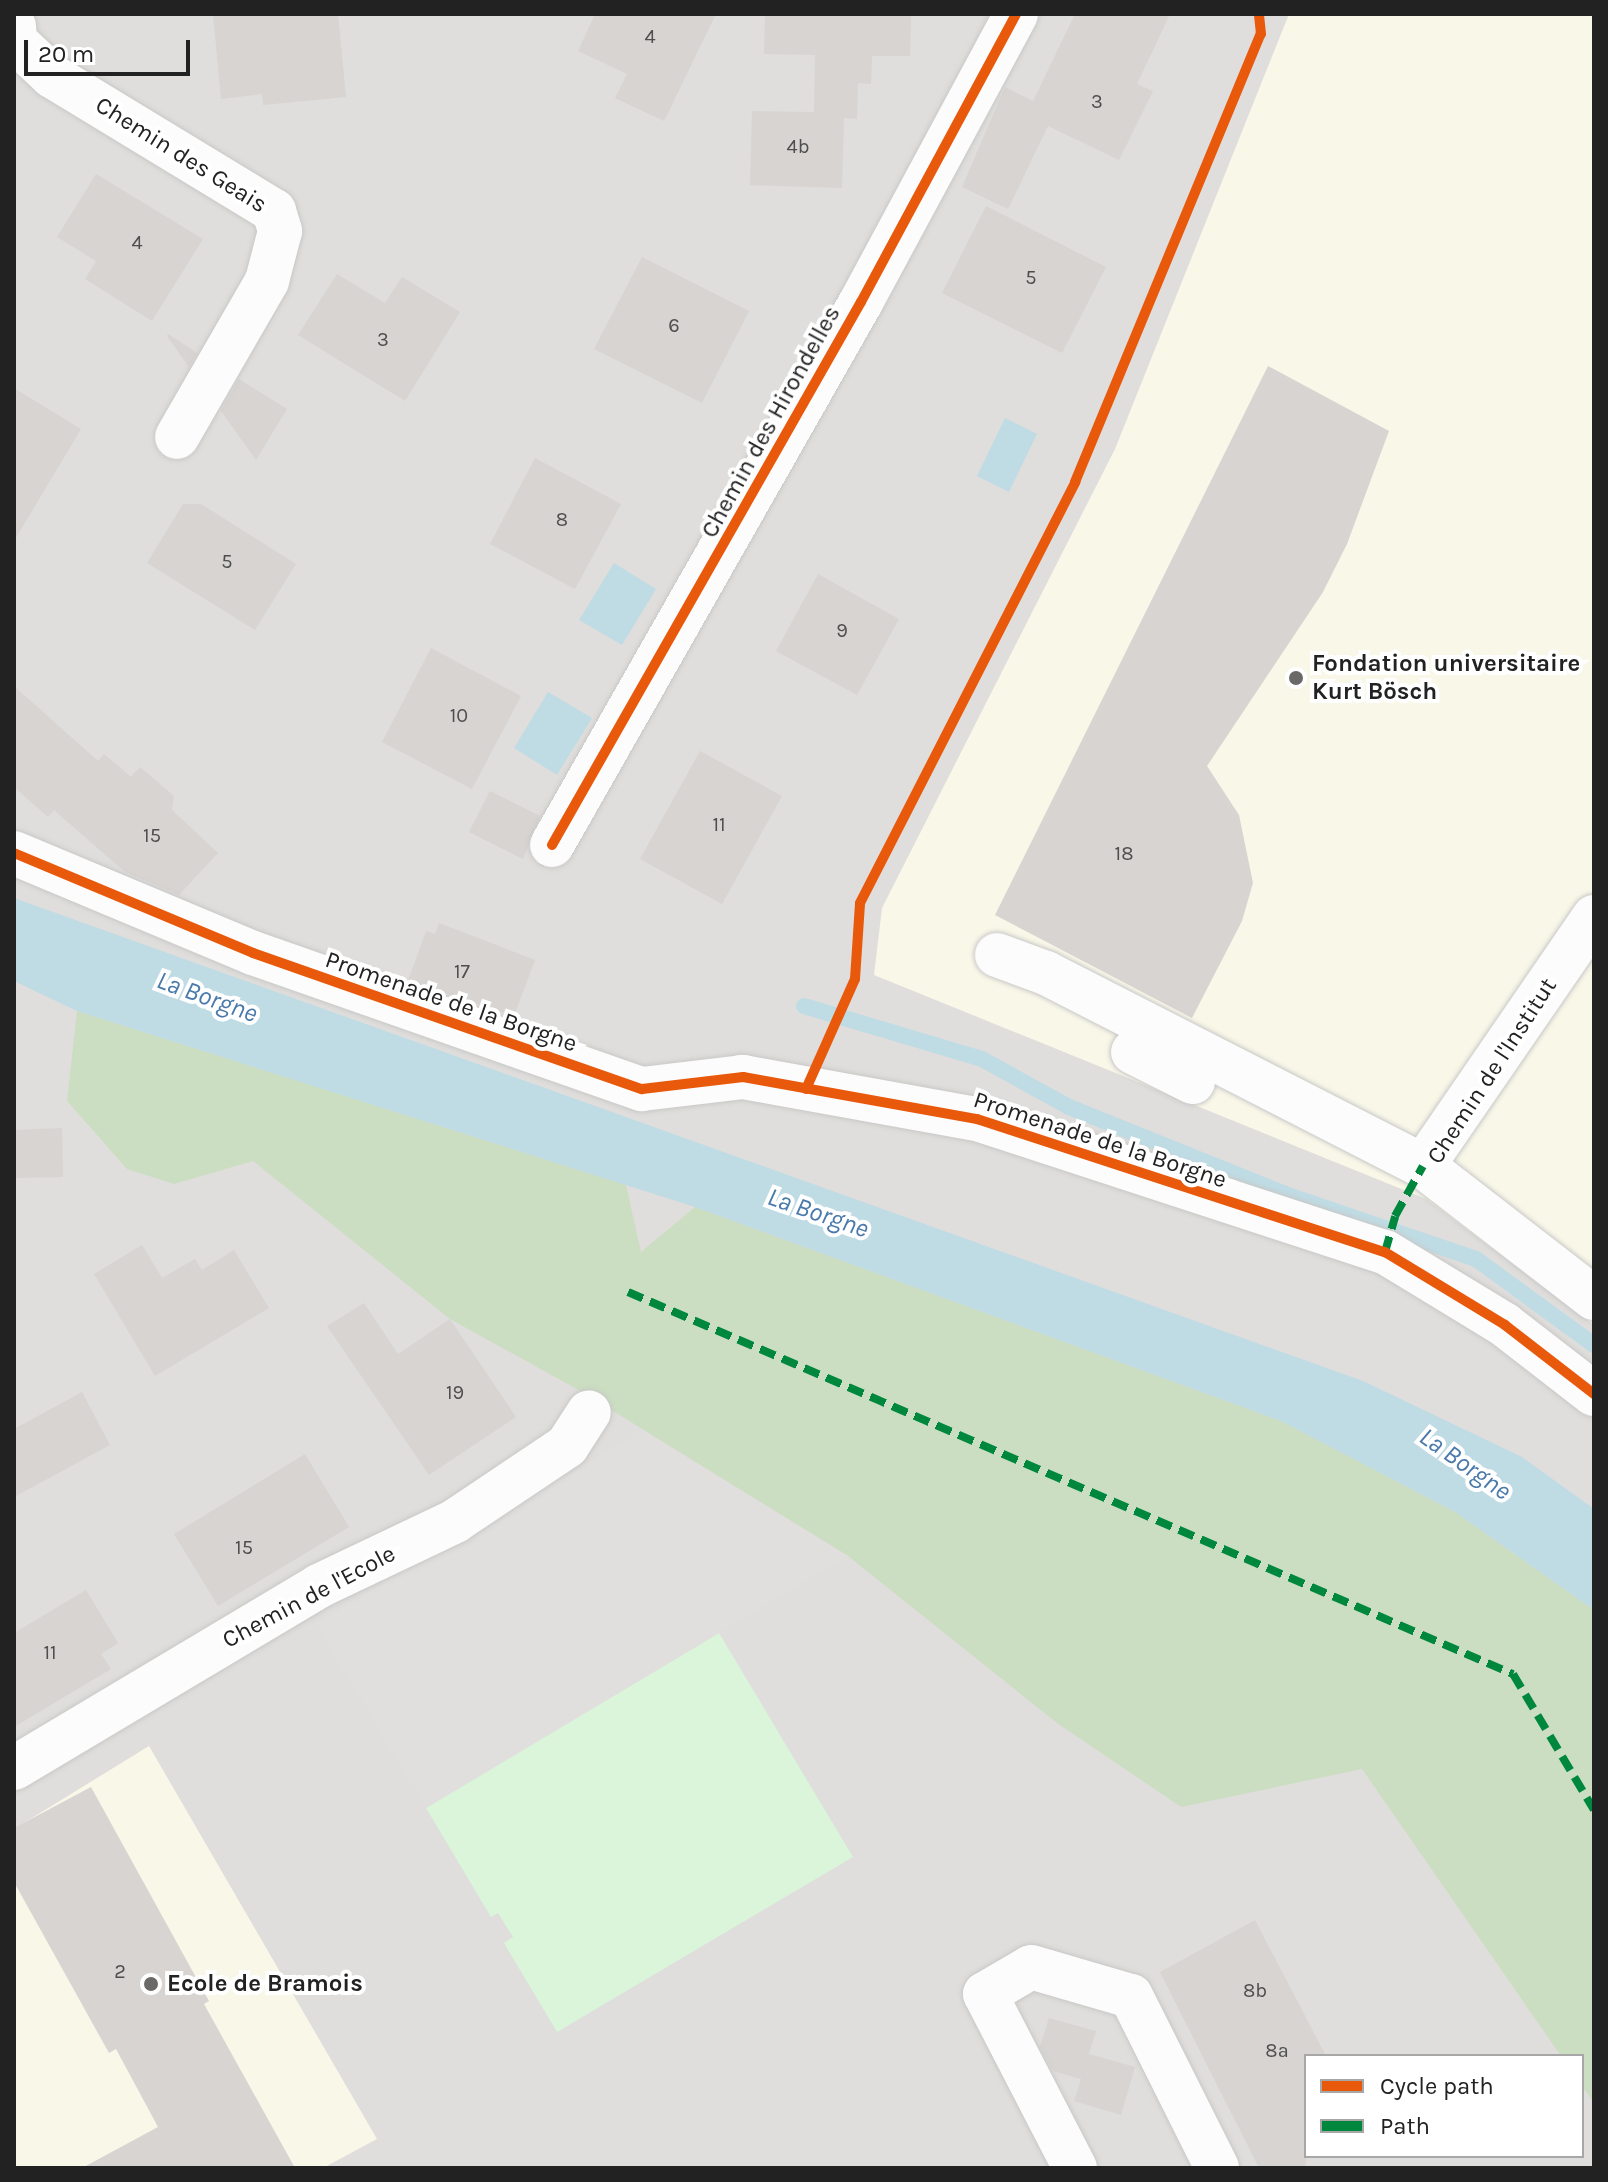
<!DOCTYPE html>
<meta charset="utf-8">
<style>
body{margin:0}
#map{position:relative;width:1608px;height:2182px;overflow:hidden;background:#f0eeeb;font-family:Karla,sans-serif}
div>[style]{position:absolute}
.residential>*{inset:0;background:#dfdedc}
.education>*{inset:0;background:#f8f7e8}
.forest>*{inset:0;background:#cbdec1}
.park>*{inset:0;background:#daf5da}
.parking>*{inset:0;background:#e0dfde}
.water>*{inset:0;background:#bfdbe3}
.stream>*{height:16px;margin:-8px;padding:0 8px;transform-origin:8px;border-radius:8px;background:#bfdbe3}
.building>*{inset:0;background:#d7d4d2}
.roads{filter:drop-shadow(0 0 2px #c9c8c7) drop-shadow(0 0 2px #c9c8c7)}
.minor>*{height:44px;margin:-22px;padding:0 22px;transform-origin:22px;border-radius:22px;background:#fdfcfc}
.quiet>*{height:8px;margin-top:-4px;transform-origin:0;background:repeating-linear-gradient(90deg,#00873e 0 16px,transparent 0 24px)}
.cycleway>*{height:10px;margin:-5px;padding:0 5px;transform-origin:5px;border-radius:5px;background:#e8590c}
.dots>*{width:22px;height:22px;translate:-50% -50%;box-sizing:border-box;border:4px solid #fff;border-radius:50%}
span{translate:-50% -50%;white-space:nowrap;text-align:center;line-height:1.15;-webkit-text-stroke:8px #fff;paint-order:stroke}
.number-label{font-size:20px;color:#4f4e4e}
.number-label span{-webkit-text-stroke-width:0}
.street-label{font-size:24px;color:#222}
.poi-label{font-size:24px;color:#222;font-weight:700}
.left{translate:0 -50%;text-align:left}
.water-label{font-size:26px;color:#4a7aab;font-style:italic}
.frame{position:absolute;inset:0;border:16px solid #222;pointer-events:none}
.legend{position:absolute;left:1304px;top:2054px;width:280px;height:104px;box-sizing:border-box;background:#fff;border:2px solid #a7a7a7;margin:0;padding:10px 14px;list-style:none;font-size:24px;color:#222}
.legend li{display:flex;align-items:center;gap:16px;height:40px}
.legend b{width:40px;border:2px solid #a7a7a7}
.scale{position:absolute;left:24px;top:40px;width:166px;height:36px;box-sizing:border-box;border:4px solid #222;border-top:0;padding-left:10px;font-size:24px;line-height:28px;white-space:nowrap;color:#222;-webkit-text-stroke:6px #fff;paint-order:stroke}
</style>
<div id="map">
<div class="residential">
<div style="clip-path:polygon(evenodd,14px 14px,1594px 14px,1594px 2168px,14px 2168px,14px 14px,1306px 2056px,1582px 2056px,1582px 2156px,1306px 2156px,1306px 2056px)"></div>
</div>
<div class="education">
<div style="clip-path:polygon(1289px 14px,1594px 14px,1594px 1325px,1426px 1199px,874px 975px,882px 908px,1115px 449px)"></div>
<div style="clip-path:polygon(149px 1746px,377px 2139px,323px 2168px,14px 2168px,14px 1829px)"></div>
</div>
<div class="forest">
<div style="clip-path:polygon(77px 1011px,626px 1185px,641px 1252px,695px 1207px,1281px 1421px,1455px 1512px,1594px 1610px,1594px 2103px,1582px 2086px,1582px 2056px,1561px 2056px,1362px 1769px,1181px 1807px,1057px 1723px,848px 1556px,584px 1393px,450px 1319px,253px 1161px,174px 1184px,127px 1169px,67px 1101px)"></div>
</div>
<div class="park">
<div style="clip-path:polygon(719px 1633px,853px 1857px,557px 2032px,504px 1943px,513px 1937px,498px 1913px,491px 1917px,426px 1808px)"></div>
</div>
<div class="parking">
<div style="clip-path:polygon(642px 1430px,848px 1556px,426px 1808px,316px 1624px)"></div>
</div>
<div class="water">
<div style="clip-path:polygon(1005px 418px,1037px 434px,1009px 492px,977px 476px)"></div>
<div style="clip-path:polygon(614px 563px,656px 589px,622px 645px,579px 620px)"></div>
<div style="clip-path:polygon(548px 692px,592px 718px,557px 775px,514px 748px)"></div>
<div style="clip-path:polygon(14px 898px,1363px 1381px,1522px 1457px,1594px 1509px,1594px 1610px,1455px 1512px,1281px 1421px,695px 1207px,77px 1011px,14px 981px)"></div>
</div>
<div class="stream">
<div style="left:804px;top:1006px;width:186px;rotate:16.6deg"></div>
<div style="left:982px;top:1059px;width:99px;rotate:28.9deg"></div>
<div style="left:1069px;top:1107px;width:233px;rotate:21.9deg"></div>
<div style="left:1285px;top:1194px;width:202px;rotate:18.8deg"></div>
<div style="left:1476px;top:1259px;width:146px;rotate:36.1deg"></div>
</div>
<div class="building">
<div style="clip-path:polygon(213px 14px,338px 14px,346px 97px,263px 105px,262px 94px,221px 99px)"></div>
<div style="clip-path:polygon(595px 14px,716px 14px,664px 121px,615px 98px,627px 74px,578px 51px)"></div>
<div style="clip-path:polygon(765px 14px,911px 14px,910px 56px,872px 56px,871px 84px,858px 83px,857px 119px,844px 118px,842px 188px,750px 185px,752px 111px,814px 112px,815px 55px,764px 54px)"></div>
<div style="clip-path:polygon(1075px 14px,1170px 14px,1137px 84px,1153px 91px,1119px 160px,1048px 126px,1008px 209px,962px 187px,1005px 87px,1033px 101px)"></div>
<div style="clip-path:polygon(96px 174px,203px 239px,152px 321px,85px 279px,96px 261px,57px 237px)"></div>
<div style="clip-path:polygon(986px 206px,1106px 267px,1062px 353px,942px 293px)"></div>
<div style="clip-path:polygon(642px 257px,749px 311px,702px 403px,594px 349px)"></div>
<div style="clip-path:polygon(337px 274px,385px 303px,402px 277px,460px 312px,405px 401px,298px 335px)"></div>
<div style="clip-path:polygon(168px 334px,197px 353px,189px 367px,167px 336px)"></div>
<div style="clip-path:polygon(1268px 366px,1389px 431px,1347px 544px,1323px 592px,1207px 766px,1239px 815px,1253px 883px,1242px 921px,1192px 1018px,995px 915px)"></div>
<div style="clip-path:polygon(239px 379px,287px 409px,256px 460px,221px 411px)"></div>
<div style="clip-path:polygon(14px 388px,81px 429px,14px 541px)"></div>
<div style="clip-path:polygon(535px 458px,621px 504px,575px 589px,490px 544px)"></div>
<div style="clip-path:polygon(183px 504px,201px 504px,296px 564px,255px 630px,147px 563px)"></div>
<div style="clip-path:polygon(818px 574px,899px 619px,857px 695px,776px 651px)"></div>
<div style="clip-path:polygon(431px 648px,521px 696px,472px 789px,382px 742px)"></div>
<div style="clip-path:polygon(14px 686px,98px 761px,104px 754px,131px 777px,140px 767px,174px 796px,172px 810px,218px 853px,179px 895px,125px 872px,54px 810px,48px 817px,14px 787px)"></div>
<div style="clip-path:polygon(700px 751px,782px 796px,722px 904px,640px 859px)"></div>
<div style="clip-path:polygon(490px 791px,540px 816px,523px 859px,469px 832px)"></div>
<div style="clip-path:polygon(439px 923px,535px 960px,514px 1016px,408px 981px,426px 931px,435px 934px)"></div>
<div style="clip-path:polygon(62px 1128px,63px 1177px,14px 1178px,14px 1130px)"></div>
<div style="clip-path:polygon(142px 1245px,162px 1278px,195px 1259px,202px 1270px,234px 1250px,269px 1308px,155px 1376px,94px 1274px)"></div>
<div style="clip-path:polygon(364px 1303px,398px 1354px,450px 1319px,516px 1417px,429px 1475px,327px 1326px)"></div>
<div style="clip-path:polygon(82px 1392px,110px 1445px,14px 1497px,14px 1429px)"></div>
<div style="clip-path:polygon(305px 1454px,349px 1527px,218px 1606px,174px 1534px)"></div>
<div style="clip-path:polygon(86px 1590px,118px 1643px,101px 1654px,111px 1669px,14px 1727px,14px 1633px)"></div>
<div style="clip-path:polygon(91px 1787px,209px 2001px,204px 2004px,295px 2168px,82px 2168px,158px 2127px,116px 2049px,109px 2053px,14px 1882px,14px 1828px)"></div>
<div style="clip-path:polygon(1255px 1920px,1326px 2056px,1306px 2056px,1306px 2168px,1259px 2168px,1160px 1972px)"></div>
<div style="clip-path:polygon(1049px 2018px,1096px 2031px,1089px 2054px,1135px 2067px,1121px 2115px,1074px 2101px,1081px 2079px,1053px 2071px,1040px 2047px)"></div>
</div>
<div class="roads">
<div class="minor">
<div style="left:14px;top:26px;width:15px;rotate:86deg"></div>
<div style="left:15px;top:41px;width:51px;rotate:43.4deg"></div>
<div style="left:52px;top:76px;width:260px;rotate:31.3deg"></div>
<div style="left:274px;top:211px;width:21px;rotate:73deg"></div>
<div style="left:280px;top:231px;width:52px;rotate:104.6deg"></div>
<div style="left:267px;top:281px;width:180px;rotate:120deg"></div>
<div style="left:552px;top:845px;width:625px;rotate:-60.36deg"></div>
<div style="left:861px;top:302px;width:327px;rotate:-61.7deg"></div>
<div style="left:14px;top:853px;width:259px;rotate:22.7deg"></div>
<div style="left:253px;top:953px;width:412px;rotate:19.3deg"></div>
<div style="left:642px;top:1089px;width:102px;rotate:-6.8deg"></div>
<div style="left:743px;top:1077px;width:238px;rotate:10.2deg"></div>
<div style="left:977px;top:1119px;width:429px;rotate:18.1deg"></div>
<div style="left:1385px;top:1252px;width:140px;rotate:31.3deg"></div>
<div style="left:1505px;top:1325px;width:113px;rotate:37.8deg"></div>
<div style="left:1594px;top:917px;width:302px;rotate:124.5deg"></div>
<div style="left:1423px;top:1166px;width:216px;rotate:37.7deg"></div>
<div style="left:997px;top:955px;width:52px;rotate:20.2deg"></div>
<div style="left:1046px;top:973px;width:424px;rotate:27.1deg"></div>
<div style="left:1133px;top:1052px;width:67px;rotate:26.6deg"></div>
<div style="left:14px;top:1768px;width:355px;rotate:-30.8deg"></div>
<div style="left:319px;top:1586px;width:151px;rotate:-25.5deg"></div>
<div style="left:455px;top:1521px;width:135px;rotate:-33.8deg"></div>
<div style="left:567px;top:1446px;width:40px;rotate:-57.1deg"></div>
<div style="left:1075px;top:2168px;width:196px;rotate:-117.3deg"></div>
<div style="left:985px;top:1994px;width:53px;rotate:-30.4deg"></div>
<div style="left:1031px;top:1967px;width:104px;rotate:16.2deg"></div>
<div style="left:1131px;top:1996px;width:192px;rotate:63.4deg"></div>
</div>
</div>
<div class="quiet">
<div style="left:1385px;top:1252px;width:37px;rotate:-74deg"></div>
<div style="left:1395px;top:1216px;width:57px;rotate:-60.8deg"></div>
<div style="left:628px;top:1292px;width:964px;rotate:23.35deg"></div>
<div style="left:1513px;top:1674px;width:158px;rotate:59.2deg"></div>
</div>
<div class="cycleway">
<div style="left:552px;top:845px;width:625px;rotate:-60.36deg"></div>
<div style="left:861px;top:302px;width:327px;rotate:-61.7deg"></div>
<div style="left:14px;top:853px;width:259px;rotate:22.7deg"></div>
<div style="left:253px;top:953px;width:412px;rotate:19.3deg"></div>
<div style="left:642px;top:1089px;width:102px;rotate:-6.8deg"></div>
<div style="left:743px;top:1077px;width:238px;rotate:10.2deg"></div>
<div style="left:977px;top:1119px;width:429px;rotate:18.1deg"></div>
<div style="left:1385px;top:1252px;width:140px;rotate:31.3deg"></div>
<div style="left:1505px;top:1325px;width:113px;rotate:37.8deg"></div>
<div style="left:806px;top:1089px;width:120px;rotate:-66deg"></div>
<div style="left:855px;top:979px;width:76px;rotate:-86.2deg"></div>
<div style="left:860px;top:903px;width:473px;rotate:-62.9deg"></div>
<div style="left:1075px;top:482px;width:485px;rotate:-67.5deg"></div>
<div style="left:1261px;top:34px;width:20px;rotate:-96deg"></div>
</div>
<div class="dots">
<div style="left:1296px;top:678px;background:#6a6968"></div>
<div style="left:151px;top:1984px;background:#6a6968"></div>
</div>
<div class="number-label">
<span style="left:650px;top:36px">4</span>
<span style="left:1097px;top:101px">3</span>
<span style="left:798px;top:146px">4b</span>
<span style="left:137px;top:242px">4</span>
<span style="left:1031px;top:277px">5</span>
<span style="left:674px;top:325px">6</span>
<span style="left:383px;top:339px">3</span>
<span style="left:562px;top:519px">8</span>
<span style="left:227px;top:561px">5</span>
<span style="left:842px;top:630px">9</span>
<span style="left:459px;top:715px">10</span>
<span style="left:719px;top:824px">11</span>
<span style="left:152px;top:835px">15</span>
<span style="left:1124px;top:853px">18</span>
<span style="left:462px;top:971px">17</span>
<span style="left:455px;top:1392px">19</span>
<span style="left:244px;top:1547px">15</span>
<span style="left:50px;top:1652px">11</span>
<span style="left:120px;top:1971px">2</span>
<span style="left:1255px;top:1990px">8b</span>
<span style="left:1277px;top:2050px">8a</span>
</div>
<div class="street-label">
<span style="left:181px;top:155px;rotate:32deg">Chemin des Geais</span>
<span style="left:771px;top:422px;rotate:-61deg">Chemin des Hirondelles</span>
<span style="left:451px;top:1002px;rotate:19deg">Promenade de la Borgne</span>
<span style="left:1492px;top:1071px;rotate:-57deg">Chemin de l'Institut</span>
<span style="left:1100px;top:1140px;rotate:18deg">Promenade de la Borgne</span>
<span style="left:309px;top:1597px;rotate:-28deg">Chemin de l'Ecole</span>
</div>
<div class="poi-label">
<span class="left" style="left:1312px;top:678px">Fondation universitaire<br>Kurt Bösch</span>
<span class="left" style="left:167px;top:1984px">Ecole de Bramois</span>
</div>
<div class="water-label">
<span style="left:207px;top:997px;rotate:20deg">La Borgne</span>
<span style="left:818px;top:1213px;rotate:19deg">La Borgne</span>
<span style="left:1465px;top:1464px;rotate:35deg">La Borgne</span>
</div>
<div class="frame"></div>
<ul class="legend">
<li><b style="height:10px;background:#e8590c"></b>Cycle path</li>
<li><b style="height:10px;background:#00873e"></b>Path</li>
</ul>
<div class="scale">20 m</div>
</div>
